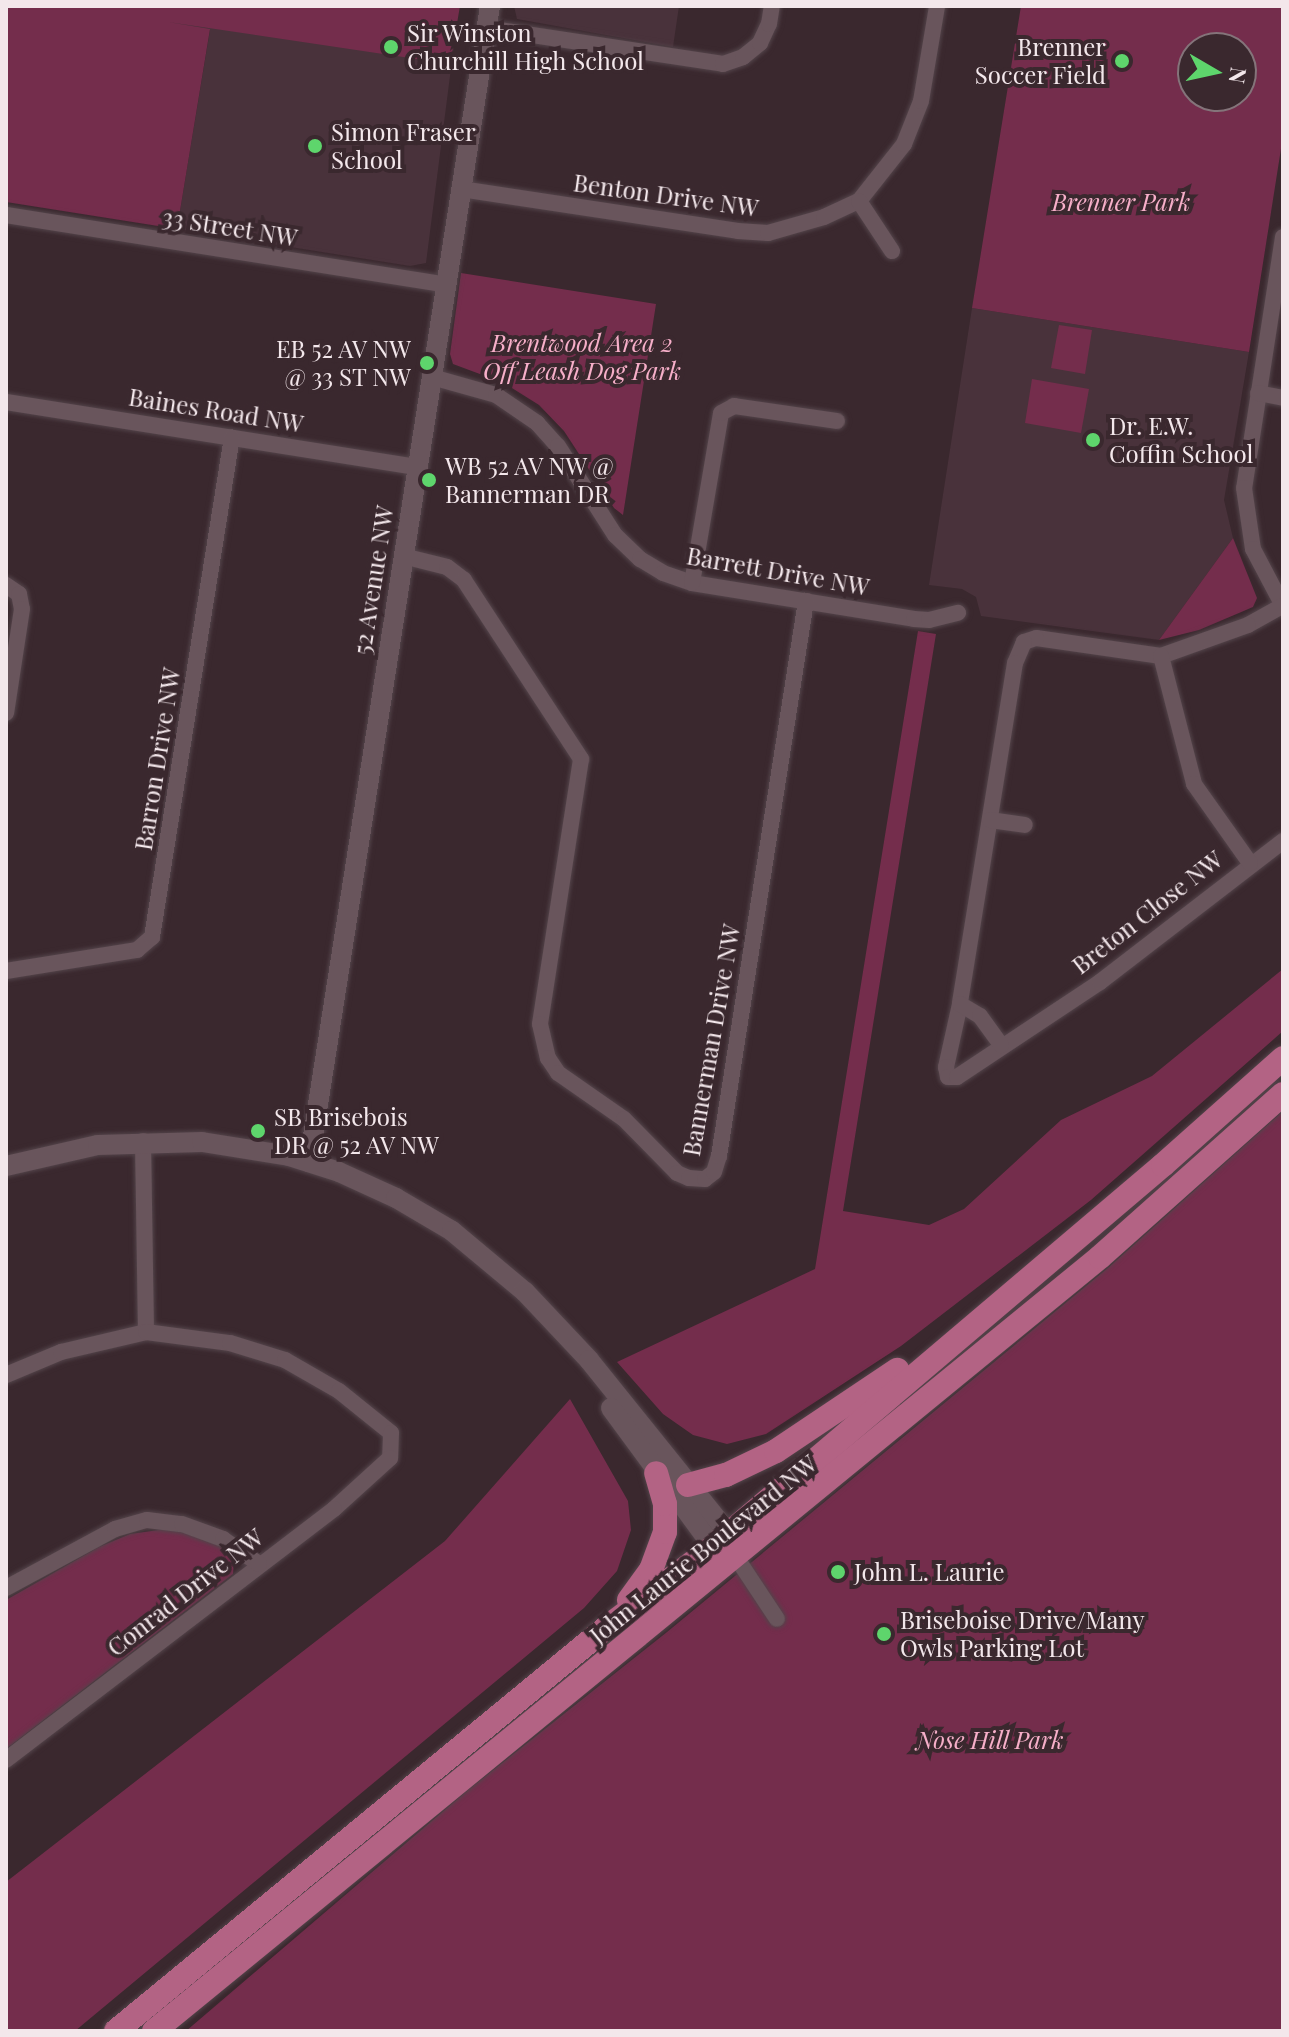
<!DOCTYPE html>
<style>
body{margin:0}
#map{position:relative;width:1289px;height:2037px;overflow:hidden;background:#3a282e;font-family:"Playfair Display",serif}
div>[style]{position:absolute}
.built>*{inset:0;background:#49323b}
.green>*{inset:0;background:#742d4c}
.roads{filter:drop-shadow(0 0 2px #53444a) drop-shadow(0 0 2px #53444a)}
.minor>*{height:16px;margin:-8px;padding:0 8px;transform-origin:8px;border-radius:8px;background:#69555c}
.tertiary>*{height:20px;margin:-10px;padding:0 10px;transform-origin:10px;border-radius:10px;background:#69555c}
.primary>*{height:24px;margin:-12px;padding:0 12px;transform-origin:12px;border-radius:12px;background:#b36384}
.dots>*{width:22px;height:22px;translate:-50% -50%;box-sizing:border-box;border:4px solid #3a282e;border-radius:50%}
span{translate:-50% -50%;white-space:nowrap;text-align:center;line-height:1.15;-webkit-text-stroke:8px #3a282e;paint-order:stroke}
.poi-label{font-size:24px;color:#f3e7eb}
.left{translate:0 -50%;text-align:left}
.right{translate:-100% -50%;text-align:right}
.street-label{font-size:24px;color:#f3e7eb}
.park-label{font-size:24px;color:#f7afc9;font-style:italic}
.frame{position:absolute;inset:0;border:8px solid #f3e7eb;pointer-events:none}
.north{position:absolute;left:1177px;top:32px;width:80px;height:80px;box-sizing:border-box;background:#3a282e;border:2px solid #84747a;border-radius:50%;rotate:99deg;font-size:22px;font-weight:700;line-height:32px;text-align:center;color:#f3e7eb}
.north::after{content:'';display:block;margin:auto;width:28px;height:36px;background:#5ed56c;clip-path:polygon(50% 0,100% 100%,50% 72%,0 100%)}
</style>
<div id="map">
<div class="built">
<div style="clip-path:polygon(60px 6px,459px 6px,426px 263px,410px 266px,177px 229px,210px 30px)"></div>
<div style="clip-path:polygon(514px 6px,679px 6px,673px 47px,517px 19px)"></div>
<div style="clip-path:polygon(972px 308px,1249px 352px,1224px 500px,1233px 538px,1159px 640px,981px 616px,976px 597px,962px 589px,929px 585px)"></div>
</div>
<div class="green">
<div style="clip-path:polygon(6px 6px,460px 6px,450px 64px,168px 22px,210px 29px,177px 229px,6px 202px)"></div>
<div style="clip-path:polygon(evenodd,1021px 6px,1283px 6px,1283px 136px,1249px 352px,972px 308px,1021px 6px,1193px 48px,1241px 48px,1241px 96px,1193px 96px,1193px 48px)"></div>
<div style="clip-path:polygon(461px 273px,656px 304px,623px 515px,614px 508px,564px 431px,539px 405px,504px 383px,453px 364px,450px 354px)"></div>
<div style="clip-path:polygon(1059px 325px,1092px 330px,1085px 374px,1051px 368px)"></div>
<div style="clip-path:polygon(1032px 379px,1089px 389px,1081px 433px,1025px 423px)"></div>
<div style="clip-path:polygon(1233px 538px,1257px 598px,1253px 607px,1199px 630px,1159px 640px)"></div>
<div style="clip-path:polygon(918px 631px,936px 634px,843px 1211px,929px 1225px,964px 1209px,1061px 1120px,1152px 1076px,1283px 969px,1283px 1031px,1091px 1200px,901px 1346px,766px 1434px,727px 1444px,693px 1435px,663px 1414px,617px 1362px,815px 1269px)"></div>
<div style="clip-path:polygon(1283px 1111px,1283px 2031px,186px 2031px,468px 1790px,667px 1632px,1109px 1267px)"></div>
<div style="clip-path:polygon(570px 1399px,628px 1501px,631px 1530px,617px 1571px,584px 1608px,75px 2031px,6px 2031px,6px 1882px,445px 1541px)"></div>
<div style="clip-path:polygon(166px 1529px,198px 1536px,227px 1550px,234px 1562px,233px 1574px,6px 1749px,6px 1600px,99px 1547px,130px 1534px)"></div>
</div>
<div class="roads">
<div class="minor">
<div style="left:486px;top:28px;width:240px;rotate:8.6deg"></div>
<div style="left:723px;top:64px;width:21px;rotate:-19deg"></div>
<div style="left:743px;top:57px;width:22px;rotate:-39deg"></div>
<div style="left:760px;top:43px;width:21px;rotate:-65deg"></div>
<div style="left:769px;top:24px;width:18px;rotate:-81deg"></div>
<div style="left:461px;top:189px;width:280px;rotate:8.6deg"></div>
<div style="left:738px;top:231px;width:30px;rotate:4deg"></div>
<div style="left:768px;top:233px;width:58px;rotate:-15.9deg"></div>
<div style="left:824px;top:217px;width:38px;rotate:-25deg"></div>
<div style="left:859px;top:201px;width:73px;rotate:-51.7deg"></div>
<div style="left:904px;top:144px;width:46px;rotate:-68.4deg"></div>
<div style="left:921px;top:101px;width:96px;rotate:-80.4deg"></div>
<div style="left:859px;top:201px;width:60px;rotate:56.6deg"></div>
<div style="left:6px;top:215px;width:447px;rotate:9deg"></div>
<div style="left:1283px;top:237px;width:254px;rotate:98.8deg"></div>
<div style="left:1244px;top:488px;width:62px;rotate:81.6deg"></div>
<div style="left:1253px;top:549px;width:64px;rotate:62.2deg"></div>
<div style="left:432px;top:377px;width:66px;rotate:15.7deg"></div>
<div style="left:496px;top:395px;width:50px;rotate:34.3deg"></div>
<div style="left:537px;top:423px;width:31px;rotate:48deg"></div>
<div style="left:558px;top:446px;width:106px;rotate:57.4deg"></div>
<div style="left:615px;top:535px;width:35px;rotate:44deg"></div>
<div style="left:640px;top:559px;width:27px;rotate:31deg"></div>
<div style="left:663px;top:573px;width:31px;rotate:19deg"></div>
<div style="left:692px;top:583px;width:225px;rotate:9.2deg"></div>
<div style="left:914px;top:619px;width:15px;rotate:4deg"></div>
<div style="left:929px;top:620px;width:30px;rotate:-14deg"></div>
<div style="left:1258px;top:393px;width:25px;rotate:11deg"></div>
<div style="left:6px;top:402px;width:417px;rotate:9deg"></div>
<div style="left:403px;top:556px;width:45px;rotate:14deg"></div>
<div style="left:447px;top:567px;width:21px;rotate:37deg"></div>
<div style="left:464px;top:580px;width:214px;rotate:56.8deg"></div>
<div style="left:581px;top:759px;width:268px;rotate:98.8deg"></div>
<div style="left:540px;top:1024px;width:35px;rotate:77deg"></div>
<div style="left:548px;top:1058px;width:18px;rotate:56deg"></div>
<div style="left:558px;top:1073px;width:80px;rotate:34.9deg"></div>
<div style="left:624px;top:1119px;width:76px;rotate:45.5deg"></div>
<div style="left:677px;top:1173px;width:13px;rotate:23deg"></div>
<div style="left:689px;top:1178px;width:16px;rotate:4deg"></div>
<div style="left:705px;top:1179px;width:11px;rotate:-38deg"></div>
<div style="left:714px;top:1172px;width:17px;rotate:-73deg"></div>
<div style="left:719px;top:1156px;width:562px;rotate:-81.09deg"></div>
<div style="left:692px;top:583px;width:172px;rotate:-80.3deg"></div>
<div style="left:721px;top:413px;width:15px;rotate:-28deg"></div>
<div style="left:734px;top:406px;width:104px;rotate:8.3deg"></div>
<div style="left:6px;top:585px;width:16px;rotate:35deg"></div>
<div style="left:19px;top:594px;width:15px;rotate:79deg"></div>
<div style="left:22px;top:609px;width:105px;rotate:98.7deg"></div>
<div style="left:1282px;top:606px;width:39px;rotate:151deg"></div>
<div style="left:1248px;top:625px;width:92px;rotate:160.4deg"></div>
<div style="left:1161px;top:656px;width:126px;rotate:-171.8deg"></div>
<div style="left:1036px;top:638px;width:13px;rotate:162deg"></div>
<div style="left:1024px;top:642px;width:23px;rotate:113deg"></div>
<div style="left:1015px;top:663px;width:345px;rotate:99.2deg"></div>
<div style="left:960px;top:1004px;width:65px;rotate:102.5deg"></div>
<div style="left:946px;top:1067px;width:10px;rotate:79deg"></div>
<div style="left:948px;top:1077px;width:9px"></div>
<div style="left:957px;top:1077px;width:172px;rotate:-33.6deg"></div>
<div style="left:1100px;top:982px;width:231px;rotate:-37.6deg"></div>
<div style="left:1161px;top:656px;width:132px;rotate:75.5deg"></div>
<div style="left:1194px;top:784px;width:97px;rotate:54.7deg"></div>
<div style="left:990px;top:820px;width:35px;rotate:8deg"></div>
<div style="left:6px;top:971px;width:133px;rotate:-9.1deg"></div>
<div style="left:137px;top:950px;width:20px;rotate:-41deg"></div>
<div style="left:152px;top:937px;width:506px;rotate:-80.91deg"></div>
<div style="left:960px;top:1004px;width:23px;rotate:31deg"></div>
<div style="left:980px;top:1016px;width:36px;rotate:54deg"></div>
<div style="left:143px;top:1141px;width:191px;rotate:89.1deg"></div>
<div style="left:6px;top:1375px;width:60px;rotate:-22.7deg"></div>
<div style="left:61px;top:1352px;width:87px;rotate:-13.2deg"></div>
<div style="left:146px;top:1332px;width:85px;rotate:7.5deg"></div>
<div style="left:230px;top:1343px;width:58px;rotate:17.2deg"></div>
<div style="left:285px;top:1360px;width:62px;rotate:29.9deg"></div>
<div style="left:339px;top:1391px;width:67px;rotate:38.9deg"></div>
<div style="left:391px;top:1433px;width:25px;rotate:92deg"></div>
<div style="left:390px;top:1458px;width:76px;rotate:137.7deg"></div>
<div style="left:334px;top:1509px;width:413px;rotate:142.6deg"></div>
<div style="left:736px;top:1557px;width:74px;rotate:56.5deg"></div>
<div style="left:6px;top:1588px;width:124px;rotate:-28.4deg"></div>
<div style="left:115px;top:1529px;width:33px;rotate:-16deg"></div>
<div style="left:147px;top:1520px;width:35px;rotate:7deg"></div>
<div style="left:182px;top:1524px;width:44px;rotate:20.1deg"></div>
<div style="left:223px;top:1539px;width:44px;rotate:34.8deg"></div>
</div>
<div class="tertiary">
<div style="left:309px;top:1162px;width:1170px;rotate:-81.1deg"></div>
<div style="left:6px;top:1166px;width:94px;rotate:-12.9deg"></div>
<div style="left:98px;top:1145px;width:104px;rotate:-1.7deg"></div>
<div style="left:202px;top:1142px;width:88px;rotate:9.1deg"></div>
<div style="left:289px;top:1156px;width:52px;rotate:17.7deg"></div>
<div style="left:339px;top:1172px;width:63px;rotate:24.5deg"></div>
<div style="left:396px;top:1198px;width:65px;rotate:30.5deg"></div>
<div style="left:452px;top:1231px;width:95px;rotate:39.9deg"></div>
<div style="left:525px;top:1292px;width:93px;rotate:46.7deg"></div>
<div style="left:589px;top:1360px;width:222px;rotate:51.2deg"></div>
<div style="left:728px;top:1533px;width:14px;rotate:69deg"></div>
<div style="left:611px;top:1408px;width:172px;rotate:53.7deg"></div>
<div style="left:713px;top:1547px;width:15px;rotate:23deg"></div>
</div>
<div class="primary">
<div style="left:688px;top:1485px;width:39px;rotate:-15deg"></div>
<div style="left:726px;top:1475px;width:55px;rotate:-25.6deg"></div>
<div style="left:776px;top:1451px;width:146px;rotate:-33.8deg"></div>
<div style="left:629px;top:1600px;width:37px;rotate:-54deg"></div>
<div style="left:651px;top:1570px;width:40px;rotate:-69.8deg"></div>
<div style="left:665px;top:1532px;width:28px;rotate:-90deg"></div>
<div style="left:665px;top:1504px;width:32px;rotate:-106deg"></div>
<div style="left:116px;top:2031px;width:636px;rotate:-39.45deg"></div>
<div style="left:607px;top:1627px;width:133px;rotate:-37deg"></div>
<div style="left:713px;top:1547px;width:590px;rotate:-40.33deg"></div>
<div style="left:1163px;top:1165px;width:161px;rotate:-41.7deg"></div>
<div style="left:154px;top:2031px;width:1222px;rotate:-39.29deg"></div>
<div style="left:1100px;top:1257px;width:245px;rotate:-41.7deg"></div>
</div>
</div>
<div class="dots">
<div style="left:391px;top:47px;background:#5ed56c"></div>
<div style="left:1122px;top:61px;background:#5ed56c"></div>
<div style="left:315px;top:146px;background:#5ed56c"></div>
<div style="left:427px;top:363px;background:#5ed56c"></div>
<div style="left:1093px;top:440px;background:#5ed56c"></div>
<div style="left:429px;top:480px;background:#5ed56c"></div>
<div style="left:258px;top:1131px;background:#5ed56c"></div>
<div style="left:838px;top:1572px;background:#5ed56c"></div>
<div style="left:884px;top:1634px;background:#5ed56c"></div>
</div>
<div class="poi-label">
<span class="left" style="left:407px;top:47px">Sir Winston<br>Churchill High School</span>
<span class="right" style="left:1106px;top:61px">Brenner<br>Soccer Field</span>
<span class="left" style="left:331px;top:146px">Simon Fraser<br>School</span>
<span class="right" style="left:411px;top:363px">EB 52 AV NW<br>@ 33 ST NW</span>
<span class="left" style="left:1109px;top:440px">Dr. E.W.<br>Coffin School</span>
<span class="left" style="left:445px;top:480px">WB 52 AV NW @<br>Bannerman DR</span>
<span class="left" style="left:274px;top:1131px">SB Brisebois<br>DR @ 52 AV NW</span>
<span class="left" style="left:854px;top:1572px">John L. Laurie</span>
<span class="left" style="left:900px;top:1634px">Briseboise Drive/Many<br>Owls Parking Lot</span>
</div>
<div class="street-label">
<span style="left:666px;top:195px;rotate:8deg">Benton Drive NW</span>
<span style="left:230px;top:227px;rotate:9deg">33 Street NW</span>
<span style="left:216px;top:410px;rotate:9deg">Baines Road NW</span>
<span style="left:778px;top:571px;rotate:10deg">Barrett Drive NW</span>
<span style="left:373px;top:580px;rotate:-81deg">52 Avenue NW</span>
<span style="left:157px;top:759px;rotate:-81deg">Barron Drive NW</span>
<span style="left:1147px;top:912px;rotate:-38deg">Breton Close NW</span>
<span style="left:711px;top:1040px;rotate:-80deg">Bannerman Drive NW</span>
<span style="left:703px;top:1549px;rotate:-39deg">John Laurie Boulevard NW</span>
<span style="left:185px;top:1592px;rotate:-38deg">Conrad Drive NW</span>
</div>
<div class="park-label">
<span style="left:1121px;top:202px">Brenner Park</span>
<span style="left:582px;top:357px">Brentwood Area 2<br>Off Leash Dog Park</span>
<span style="left:990px;top:1740px">Nose Hill Park</span>
</div>
<div class="frame"></div>
<div class="north">N</div>
</div>
